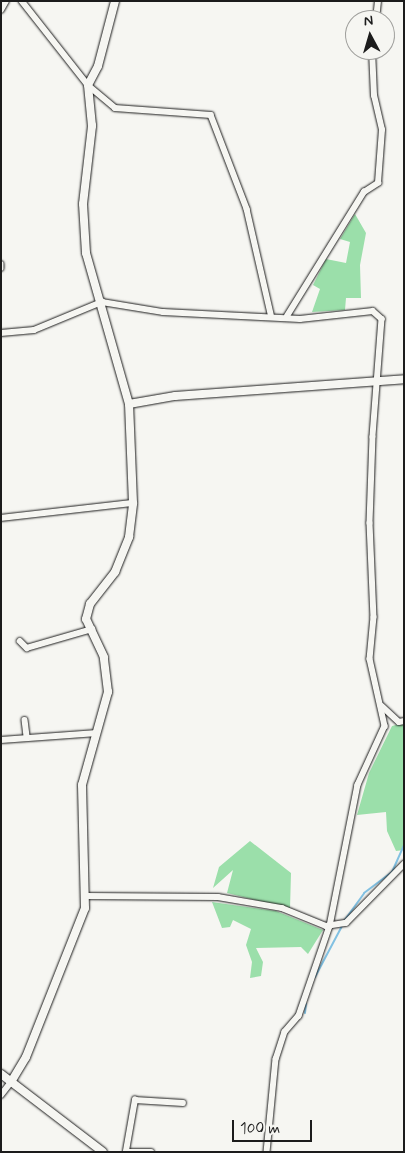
<!DOCTYPE html>
<style>
body{margin:0}
#map{position:relative;width:405px;height:1153px;overflow:hidden;background:#f6f6f2;font-family:Mynerve,sans-serif}
div>[style]{position:absolute}
.green>*{inset:0;background:#9bdfaa}
.stream>*{height:2px;margin:-1px;padding:0 1px;transform-origin:1px;border-radius:1px;background:#82c1e2}
.roads{filter:drop-shadow(0 0 1px #1c1c1c) drop-shadow(0 0 1px #1c1c1c)}
.street>*{height:5.5px;margin:-2.75px;padding:0 2.75px;transform-origin:2.75px;border-radius:2.75px;background:#f6f6f2}
.secondary>*{height:8px;margin:-4px;padding:0 4px;transform-origin:4px;border-radius:4px;background:#f6f6f2}
span{translate:-50% -50%;white-space:nowrap;text-align:center;line-height:1.15;-webkit-text-stroke:4.5px #f6f6f2;paint-order:stroke}
.frame{position:absolute;inset:0;border:2px solid #1c1c1c;pointer-events:none}
.north{position:absolute;left:345px;top:10px;width:50px;height:50px;box-sizing:border-box;background:#f6f6f2;border:1px solid #9f9f9c;border-radius:50%;rotate:354deg;font-size:14px;font-weight:700;line-height:20px;text-align:center;color:#1c1c1c}
.north::after{content:'';display:block;margin:auto;width:18px;height:22px;background:#1c1c1c;clip-path:polygon(50% 0,100% 100%,50% 72%,0 100%)}
.scale{position:absolute;left:232px;top:1120px;width:80px;height:22px;box-sizing:border-box;border:2px solid #1c1c1c;border-top:0;padding-left:6px;font-size:15px;line-height:18px;white-space:nowrap;color:#1c1c1c;-webkit-text-stroke:4px #f6f6f2;paint-order:stroke}
</style>
<div id="map">
<div class="green">
<div style="clip-path:polygon(355px 214px,366px 233px,360px 265px,361px 298px,346px 298px,345px 310px,312px 312px,320px 289px,313px 285px,326px 259px,346px 263px,350px 242px,340px 239px)"></div>
<div style="clip-path:polygon(404px 723px,404px 850px,396px 851px,387px 831px,386px 812px,357px 815px,369px 773px,392px 726px)"></div>
<div style="clip-path:polygon(250px 841px,291px 873px,290px 909px,227px 893px,233px 870px,213px 888px,219px 867px)"></div>
<div style="clip-path:polygon(212px 902px,276px 911px,323px 930px,308px 954px,301px 947px,256px 948px,263px 962px,261px 976px,250px 978px,252px 962px,246px 945px,251px 929px,233px 920px,230px 927px,222px 928px)"></div>
</div>
<div class="stream">
<div style="left:344px;top:921px;width:34px;rotate:-54deg"></div>
<div style="left:364px;top:893px;width:35px;rotate:-37deg"></div>
<div style="left:392px;top:872px;width:30px;rotate:-66deg"></div>
<div style="left:315px;top:977px;width:58px;rotate:-62.1deg"></div>
<div style="left:305px;top:1013px;width:9px;rotate:-84deg"></div>
</div>
<div class="roads">
<div class="street">
<div style="left:22px;top:1px;width:107px;rotate:51.8deg"></div>
<div style="left:88px;top:85px;width:35px;rotate:40deg"></div>
<div style="left:115px;top:108px;width:96px;rotate:4.2deg"></div>
<div style="left:211px;top:115px;width:101px;rotate:69deg"></div>
<div style="left:247px;top:209px;width:108px;rotate:77.1deg"></div>
<div style="left:1px;top:10px;width:10px;rotate:-61deg"></div>
<div style="left:376px;top:20px;width:19px;rotate:-84deg"></div>
<div style="left:1px;top:264px;width:4px;rotate:90deg"></div>
<div style="left:287px;top:316px;width:146px;rotate:-58.2deg"></div>
<div style="left:364px;top:192px;width:17px;rotate:-33deg"></div>
<div style="left:378px;top:183px;width:53px;rotate:-85.7deg"></div>
<div style="left:382px;top:130px;width:35px;rotate:-103deg"></div>
<div style="left:374px;top:96px;width:46px;rotate:-92.5deg"></div>
<div style="left:1px;top:333px;width:33px;rotate:-5deg"></div>
<div style="left:34px;top:330px;width:74px;rotate:-22.4deg"></div>
<div style="left:102px;top:302px;width:62px;rotate:9.3deg"></div>
<div style="left:163px;top:312px;width:137px;rotate:2.9deg"></div>
<div style="left:300px;top:319px;width:73px;rotate:-6.3deg"></div>
<div style="left:373px;top:311px;width:12px;rotate:42deg"></div>
<div style="left:382px;top:319px;width:118px;rotate:94.4deg"></div>
<div style="left:373px;top:437px;width:86px;rotate:92deg"></div>
<div style="left:370px;top:523px;width:94px;rotate:87.6deg"></div>
<div style="left:374px;top:617px;width:42px;rotate:95.4deg"></div>
<div style="left:370px;top:659px;width:69px;rotate:77.4deg"></div>
<div style="left:385px;top:726px;width:65px;rotate:114.6deg"></div>
<div style="left:358px;top:785px;width:144px;rotate:101.2deg"></div>
<div style="left:330px;top:926px;width:95px;rotate:109deg"></div>
<div style="left:299px;top:1016px;width:21px;rotate:131deg"></div>
<div style="left:285px;top:1032px;width:28px;rotate:108deg"></div>
<div style="left:276px;top:1059px;width:93px;rotate:95.5deg"></div>
<div style="left:1px;top:518px;width:133px;rotate:-6.5deg"></div>
<div style="left:20px;top:641px;width:10px;rotate:45deg"></div>
<div style="left:27px;top:648px;width:68px;rotate:-16.3deg"></div>
<div style="left:382px;top:706px;width:23px;rotate:43deg"></div>
<div style="left:399px;top:722px;width:5px;rotate:-11deg"></div>
<div style="left:25px;top:720px;width:16px;rotate:83deg"></div>
<div style="left:1px;top:740px;width:96px;rotate:-4.2deg"></div>
<div style="left:86px;top:896px;width:132px;rotate:0.4deg"></div>
<div style="left:218px;top:897px;width:65px;rotate:9.8deg"></div>
<div style="left:282px;top:908px;width:48px;rotate:22.2deg"></div>
<div style="left:326px;top:926px;width:20px;rotate:-9deg"></div>
<div style="left:346px;top:923px;width:83px;rotate:-45.5deg"></div>
<div style="left:1px;top:1095px;width:16px;rotate:-52deg"></div>
<div style="left:126px;top:1151px;width:52px;rotate:-80deg"></div>
<div style="left:135px;top:1100px;width:48px;rotate:3.6deg"></div>
<div style="left:126px;top:1152px;width:25px"></div>
</div>
<div class="secondary">
<div style="left:129px;top:404px;width:47px;rotate:-9.9deg"></div>
<div style="left:175px;top:396px;width:230px;rotate:-4.2deg"></div>
<div style="left:1px;top:1074px;width:128px;rotate:37.4deg"></div>
<div style="left:11px;top:1082px;width:29px;rotate:-59deg"></div>
<div style="left:26px;top:1057px;width:160px;rotate:-68.4deg"></div>
<div style="left:85px;top:908px;width:123px;rotate:-91.4deg"></div>
<div style="left:82px;top:785px;width:97px;rotate:-74.4deg"></div>
<div style="left:108px;top:692px;width:35px;rotate:-97deg"></div>
<div style="left:104px;top:657px;width:42px;rotate:-115.3deg"></div>
<div style="left:86px;top:619px;width:16px;rotate:-75deg"></div>
<div style="left:90px;top:604px;width:41px;rotate:-52deg"></div>
<div style="left:115px;top:572px;width:38px;rotate:-68deg"></div>
<div style="left:129px;top:537px;width:34px;rotate:-83deg"></div>
<div style="left:133px;top:503px;width:99px;rotate:-92.3deg"></div>
<div style="left:129px;top:404px;width:157px;rotate:-105.9deg"></div>
<div style="left:86px;top:253px;width:49px;rotate:-93.5deg"></div>
<div style="left:83px;top:204px;width:79px;rotate:-83.4deg"></div>
<div style="left:92px;top:126px;width:41px;rotate:-95.6deg"></div>
<div style="left:88px;top:85px;width:21px;rotate:-62deg"></div>
<div style="left:98px;top:66px;width:67px;rotate:-75.3deg"></div>
</div>
</div>
<div class="frame"></div>
<div class="north">N</div>
<div class="scale">100 m</div>
</div>
